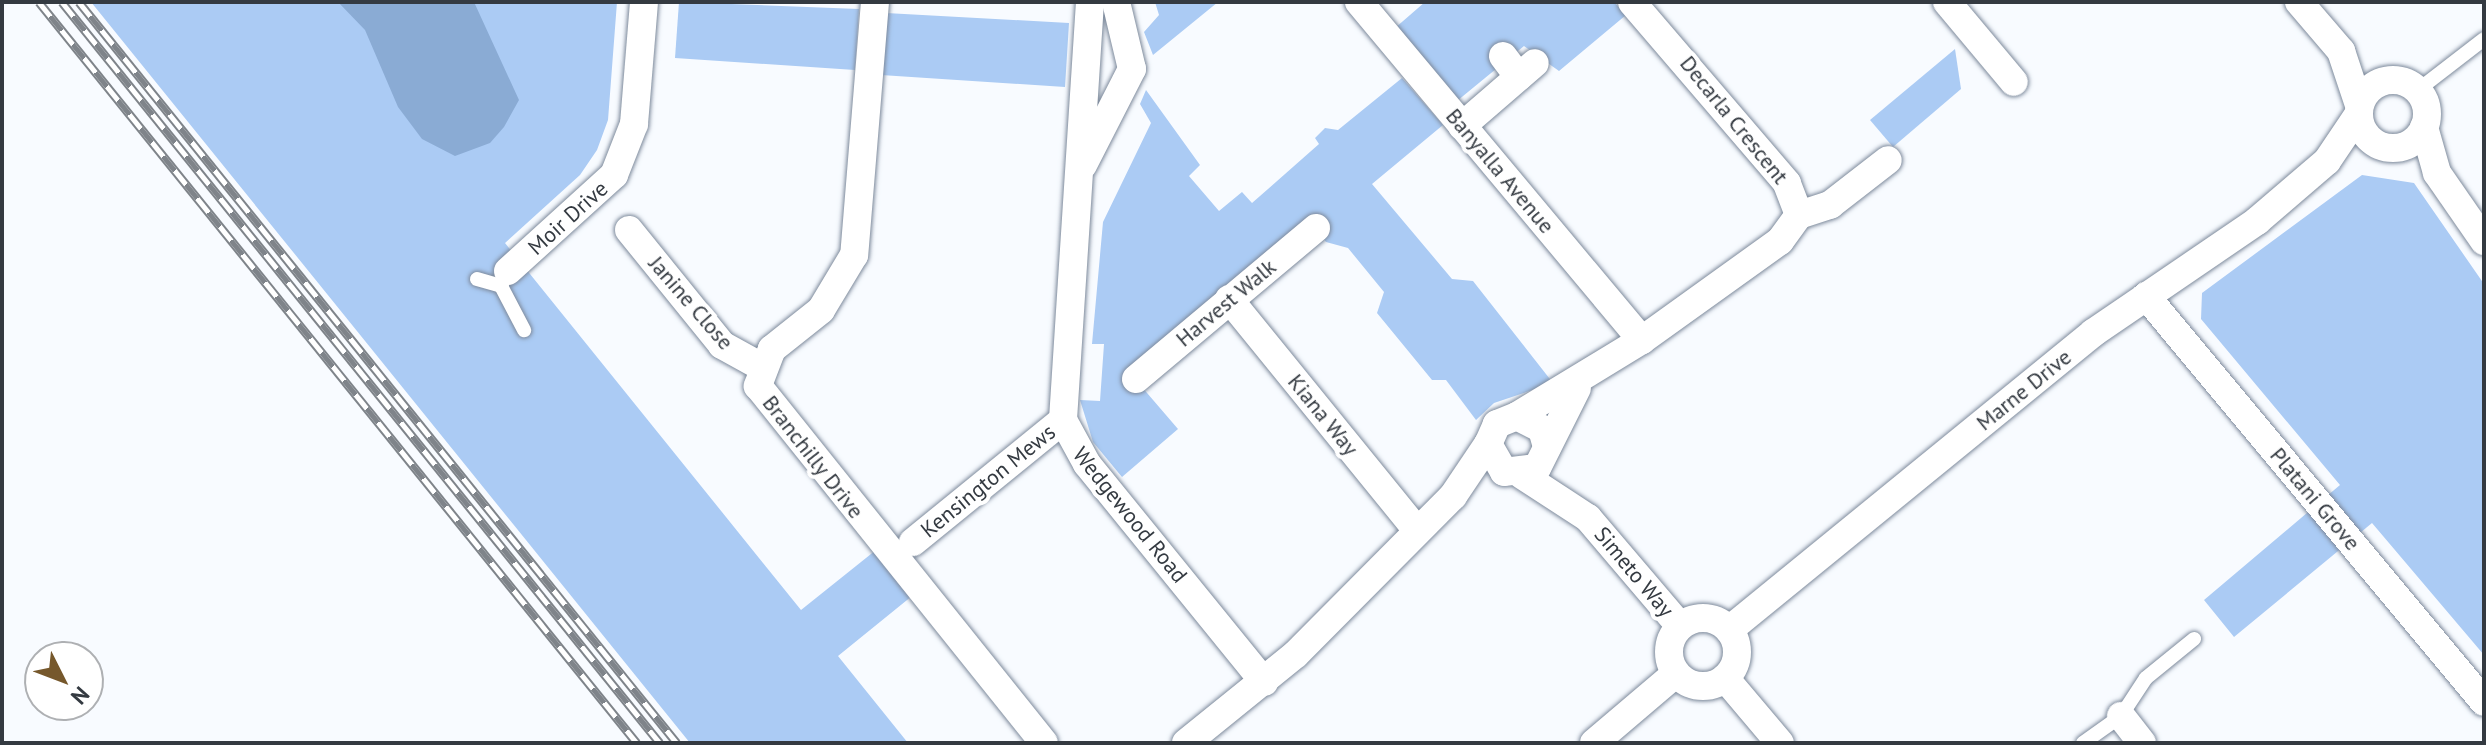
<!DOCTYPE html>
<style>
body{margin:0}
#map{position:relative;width:2486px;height:745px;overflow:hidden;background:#f8fbff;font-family:"PT Sans",sans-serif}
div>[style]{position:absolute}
.green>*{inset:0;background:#abcbf4}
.water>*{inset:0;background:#8aabd4}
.roads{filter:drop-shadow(0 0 2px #7d8a9c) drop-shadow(0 0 2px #7d8a9c)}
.service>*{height:14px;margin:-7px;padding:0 7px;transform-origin:7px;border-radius:7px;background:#fff}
.minor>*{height:28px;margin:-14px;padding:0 14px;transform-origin:14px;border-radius:14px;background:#fff}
.minor>.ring{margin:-14px;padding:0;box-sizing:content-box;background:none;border:28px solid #fff;border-radius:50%}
.rail>*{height:9px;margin-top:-4.5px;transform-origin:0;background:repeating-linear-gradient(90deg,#fff 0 18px,#7f848a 0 36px);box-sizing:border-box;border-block:2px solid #7f848a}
span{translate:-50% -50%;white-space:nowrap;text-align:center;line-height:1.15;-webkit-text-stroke:8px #fff;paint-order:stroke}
.street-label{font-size:22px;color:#343a41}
.frame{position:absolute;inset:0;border:4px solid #343a41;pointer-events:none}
.north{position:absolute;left:24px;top:641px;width:80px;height:80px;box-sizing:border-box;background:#fff;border:2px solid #aeb0b3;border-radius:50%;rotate:132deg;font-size:22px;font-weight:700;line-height:32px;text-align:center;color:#343a41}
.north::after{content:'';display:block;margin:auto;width:28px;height:36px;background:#76582c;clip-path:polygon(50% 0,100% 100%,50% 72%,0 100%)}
</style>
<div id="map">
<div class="green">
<div style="clip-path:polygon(91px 2px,617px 2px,608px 120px,597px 150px,580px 175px,505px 243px,801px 610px,876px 550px,912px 596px,838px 656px,908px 743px,690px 743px)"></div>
<div style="clip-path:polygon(679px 2px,859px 9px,855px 70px,675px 58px)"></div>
<div style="clip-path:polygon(1155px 2px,1218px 2px,1153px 55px,1144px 32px,1159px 15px)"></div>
<div style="clip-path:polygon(1425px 2px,1614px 2px,1626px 15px,1559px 71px,1524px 46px,1457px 101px,1395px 28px)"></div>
<div style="clip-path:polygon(886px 13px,1069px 23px,1065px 87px,881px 75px)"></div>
<div style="clip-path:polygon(1955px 49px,1961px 89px,1893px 147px,1870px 120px)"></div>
<div style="clip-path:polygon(1402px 78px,1443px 125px,1372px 184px,1452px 279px,1473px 281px,1553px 383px,1494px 403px,1476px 420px,1446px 380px,1432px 380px,1377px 313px,1384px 292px,1348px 248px,1326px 242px,1308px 219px,1129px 372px,1178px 429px,1122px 477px,1093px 442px,1080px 400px,1100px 401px,1104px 344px,1092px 344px,1103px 222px,1151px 123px,1140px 104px,1146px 90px,1200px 165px,1189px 176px,1219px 211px,1242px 192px,1252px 203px,1319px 144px,1315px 138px,1325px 128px,1338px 130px)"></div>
<div style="clip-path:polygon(2362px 175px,2414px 183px,2484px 284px,2484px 655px,2372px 523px,2234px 637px,2204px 600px,2340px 485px,2201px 319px,2202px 293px)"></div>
</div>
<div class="water">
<div style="clip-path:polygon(338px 2px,474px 2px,519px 100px,504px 127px,490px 143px,455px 156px,422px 139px,398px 107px,365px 30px)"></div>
</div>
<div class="roads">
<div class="service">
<div style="left:2418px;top:90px;width:83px;rotate:-37.7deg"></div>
<div style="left:508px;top:271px;width:17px;rotate:115deg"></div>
<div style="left:501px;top:286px;width:50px;rotate:62.4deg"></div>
<div style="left:477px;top:279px;width:25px;rotate:16deg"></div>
<div style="left:2083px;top:743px;width:47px;rotate:-35.4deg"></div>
<div style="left:2121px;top:716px;width:45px;rotate:-56.7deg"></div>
<div style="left:2146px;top:678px;width:62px;rotate:-39.1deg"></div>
</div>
<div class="minor">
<div style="left:875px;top:2px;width:254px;rotate:94.7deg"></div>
<div style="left:854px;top:255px;width:64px;rotate:121deg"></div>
<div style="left:821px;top:310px;width:63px;rotate:141.5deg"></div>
<div style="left:772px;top:349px;width:40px;rotate:111deg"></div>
<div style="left:758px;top:386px;width:457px;rotate:51.3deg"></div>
<div style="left:1090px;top:2px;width:419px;rotate:93.7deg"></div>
<div style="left:1063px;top:420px;width:50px;rotate:61.4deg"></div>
<div style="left:1087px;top:464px;width:281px;rotate:50.9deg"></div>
<div style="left:1359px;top:2px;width:441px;rotate:50.1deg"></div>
<div style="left:1947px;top:2px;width:104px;rotate:50.1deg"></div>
<div style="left:2299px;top:2px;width:65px;rotate:49.4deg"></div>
<div style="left:2341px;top:51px;width:57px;rotate:71.6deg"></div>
<div style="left:1503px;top:56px;width:26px;rotate:53deg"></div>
<div class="ring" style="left:2359px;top:80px;width:40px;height:40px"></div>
<div style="left:1462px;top:126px;width:96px;rotate:-40.8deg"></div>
<div style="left:2424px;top:127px;width:48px;rotate:74.2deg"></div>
<div style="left:2437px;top:173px;width:83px;rotate:55.3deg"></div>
<div style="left:1083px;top:165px;width:108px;rotate:-63deg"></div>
<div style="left:1132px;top:69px;width:69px;rotate:-103.4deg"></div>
<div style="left:1799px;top:215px;width:33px;rotate:-18deg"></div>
<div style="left:1830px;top:205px;width:73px;rotate:-37.8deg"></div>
<div style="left:629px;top:230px;width:148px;rotate:51deg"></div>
<div style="left:722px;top:345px;width:43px;rotate:28.9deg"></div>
<div style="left:508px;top:271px;width:143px;rotate:-42.2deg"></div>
<div style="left:614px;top:175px;width:55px;rotate:-68.6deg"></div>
<div style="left:634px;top:124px;width:122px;rotate:-85.3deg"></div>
<div style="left:2146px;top:296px;width:528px;rotate:50.22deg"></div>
<div style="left:1229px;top:299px;width:298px;rotate:50.9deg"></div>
<div style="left:1136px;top:379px;width:235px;rotate:-40deg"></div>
<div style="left:1517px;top:416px;width:146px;rotate:-31.3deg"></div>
<div style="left:1642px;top:340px;width:170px;rotate:-35.7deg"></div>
<div style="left:1780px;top:241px;width:32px;rotate:-54deg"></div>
<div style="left:1799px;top:215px;width:34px;rotate:-111deg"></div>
<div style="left:1787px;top:183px;width:238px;rotate:-130.6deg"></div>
<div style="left:1547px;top:447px;width:19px;rotate:-106deg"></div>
<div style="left:1542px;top:429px;width:28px;rotate:-153deg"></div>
<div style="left:1517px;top:416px;width:22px;rotate:158deg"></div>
<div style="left:1497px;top:424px;width:22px;rotate:114deg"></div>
<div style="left:1488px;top:444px;width:32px;rotate:60deg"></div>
<div style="left:1504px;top:472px;width:33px;rotate:-7deg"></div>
<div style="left:1537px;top:468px;width:89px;rotate:-63.4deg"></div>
<div style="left:1522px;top:475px;width:79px;rotate:33.1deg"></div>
<div style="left:1588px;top:518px;width:142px;rotate:49.6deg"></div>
<div style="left:913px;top:542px;width:193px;rotate:-39.1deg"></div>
<div class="ring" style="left:1669px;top:618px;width:40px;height:40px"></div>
<div style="left:1729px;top:630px;width:470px;rotate:-39.2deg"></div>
<div style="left:2093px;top:333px;width:199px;rotate:-34.3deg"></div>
<div style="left:2257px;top:221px;width:92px;rotate:-40.6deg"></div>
<div style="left:2327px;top:161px;width:55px;rotate:-56deg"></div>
<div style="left:1725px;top:678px;width:85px;rotate:49.8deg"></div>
<div style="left:2121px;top:716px;width:34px;rotate:52deg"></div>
<div style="left:1186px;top:743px;width:141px;rotate:-39deg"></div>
<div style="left:1296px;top:654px;width:223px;rotate:-45.2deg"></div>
<div style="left:1453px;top:496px;width:63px;rotate:-56.1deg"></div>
<div style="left:1594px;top:743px;width:106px;rotate:-40.4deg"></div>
</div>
</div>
<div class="rail">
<div style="left:39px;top:2px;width:952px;rotate:51.1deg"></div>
<div style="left:62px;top:2px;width:952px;rotate:51.1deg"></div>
<div style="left:79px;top:2px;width:952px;rotate:51.1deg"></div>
</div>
<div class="street-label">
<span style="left:1734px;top:120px;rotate:51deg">Decarla Crescent</span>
<span style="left:1500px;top:171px;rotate:50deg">Banyalla Avenue</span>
<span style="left:568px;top:218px;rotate:-42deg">Moir Drive</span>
<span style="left:691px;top:303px;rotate:49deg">Janine Close</span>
<span style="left:1226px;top:303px;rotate:-40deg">Harvest Walk</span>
<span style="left:2024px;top:390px;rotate:-39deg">Marne Drive</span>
<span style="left:1323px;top:415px;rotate:51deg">Kiana Way</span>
<span style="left:813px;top:457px;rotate:52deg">Branchilly Drive</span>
<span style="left:988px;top:481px;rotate:-39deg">Kensington Mews</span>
<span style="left:2315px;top:499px;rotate:50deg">Platani Grove</span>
<span style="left:1130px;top:515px;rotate:51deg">Wedgewood Road</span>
<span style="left:1634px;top:572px;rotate:50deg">Simeto Way</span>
</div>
<div class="frame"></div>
<div class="north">N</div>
</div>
